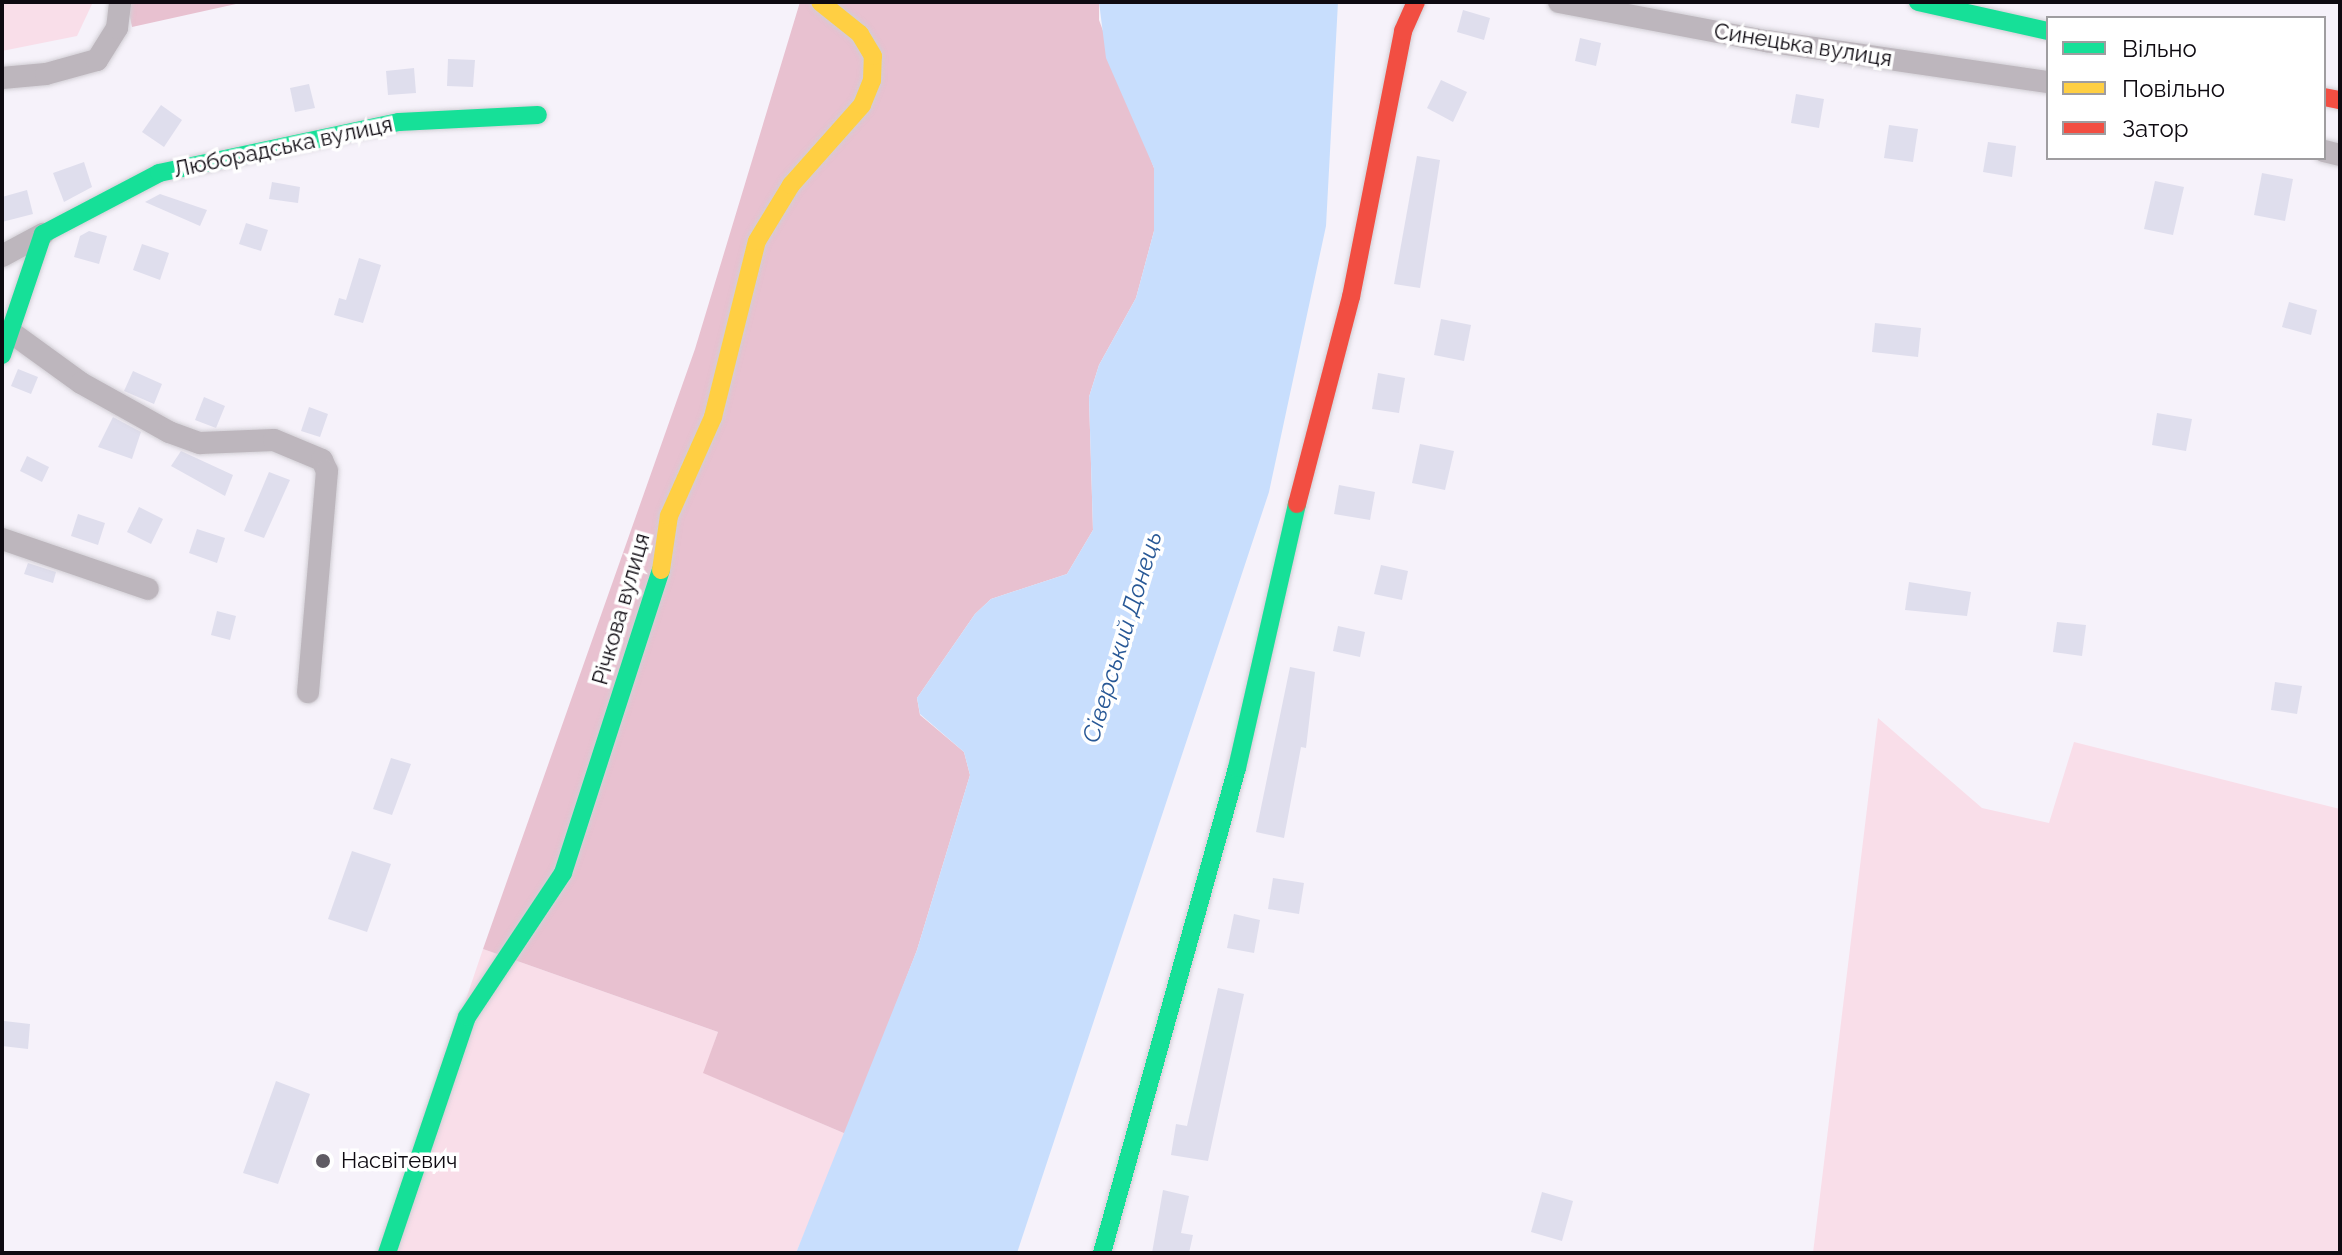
<!DOCTYPE html>
<meta charset="utf-8">
<style>
body{margin:0}
#map{position:relative;width:2342px;height:1255px;overflow:hidden;background:#f6f2fa;font-family:Raleway,sans-serif}
div>[style]{position:absolute}
.green>*{inset:0;background:#f9dee9}
.forest>*{inset:0;background:#e8c1d0}
.water>*{inset:0;background:#c8defd}
.building>*{inset:0;background:#dfdeed}
.roads{filter:drop-shadow(0 0 2px #d1ced4) drop-shadow(0 0 2px #d1ced4)}
.street>*{height:22px;margin:-11px;padding:0 11px;transform-origin:11px;border-radius:11px;background:#bdb6bd}
.fast>*{height:18px;margin:-9px;padding:0 9px;transform-origin:9px;border-radius:9px;background:#16e098}
.slow>*{height:18px;margin:-9px;padding:0 9px;transform-origin:9px;border-radius:9px;background:#ffcf43}
.jam>*{height:18px;margin:-9px;padding:0 9px;transform-origin:9px;border-radius:9px;background:#f24e42}
.dots>*{width:22px;height:22px;translate:-50% -50%;box-sizing:border-box;border:4px solid #fff;border-radius:50%}
span{translate:-50% -50%;white-space:nowrap;text-align:center;line-height:1.15;-webkit-text-stroke:7px #fff;paint-order:stroke}
.street-label{font-size:22px;color:#0e0a11}
.poi-label{font-size:22px;color:#0e0a11}
.left{translate:0 -50%;text-align:left}
.water-label{font-size:24px;color:#285896;font-style:italic}
.frame{position:absolute;inset:0;border:4px solid #0e0a11;pointer-events:none}
.legend{position:absolute;left:2046px;top:16px;width:280px;height:144px;box-sizing:border-box;background:#fff;border:2px solid #9f9da0;margin:0;padding:10px 14px;list-style:none;font-size:24px;color:#0e0a11}
.legend li{display:flex;align-items:center;gap:16px;height:40px}
.legend b{width:40px;border:2px solid #9f9da0}
</style>
<div id="map">
<div class="green">
<div style="clip-path:polygon(2px 2px,93px 2px,77px 36px,2px 51px)"></div>
<div style="clip-path:polygon(1878px 718px,1982px 808px,2049px 823px,2074px 742px,2340px 809px,2340px 1253px,1813px 1253px)"></div>
<div style="clip-path:polygon(483px 949px,718px 1032px,704px 1073px,846px 1134px,796px 1253px,380px 1253px)"></div>
</div>
<div class="forest">
<div style="clip-path:polygon(127px 2px,245px 2px,132px 27px)"></div>
<div style="clip-path:polygon(800px 2px,1099px 2px,1099px 20px,1154px 168px,1154px 231px,1136px 298px,1099px 365px,1089px 397px,1093px 530px,1067px 574px,991px 599px,975px 614px,917px 698px,920px 715px,964px 752px,970px 775px,917px 950px,846px 1134px,703px 1073px,718px 1032px,483px 949px,695px 349px)"></div>
</div>
<div class="water">
<div style="clip-path:polygon(1099px 2px,1338px 2px,1326px 226px,1269px 492px,1017px 1253px,796px 1253px,917px 950px,970px 775px,964px 752px,920px 714px,917px 698px,975px 614px,991px 599px,1067px 574px,1093px 530px,1089px 397px,1099px 365px,1136px 298px,1154px 231px,1154px 168px,1106px 58px)"></div>
</div>
<div class="building">
<div style="clip-path:polygon(1463px 10px,1490px 18px,1484px 40px,1457px 32px)"></div>
<div style="clip-path:polygon(1580px 38px,1601px 43px,1596px 66px,1575px 61px)"></div>
<div style="clip-path:polygon(448px 59px,475px 60px,473px 87px,447px 86px)"></div>
<div style="clip-path:polygon(414px 68px,416px 93px,388px 95px,386px 71px)"></div>
<div style="clip-path:polygon(1441px 80px,1467px 92px,1453px 122px,1427px 108px)"></div>
<div style="clip-path:polygon(309px 84px,315px 108px,295px 112px,290px 88px)"></div>
<div style="clip-path:polygon(1796px 94px,1824px 99px,1819px 128px,1791px 123px)"></div>
<div style="clip-path:polygon(161px 105px,182px 120px,164px 147px,142px 132px)"></div>
<div style="clip-path:polygon(1889px 125px,1918px 129px,1913px 162px,1884px 158px)"></div>
<div style="clip-path:polygon(1988px 142px,2016px 146px,2012px 177px,1983px 172px)"></div>
<div style="clip-path:polygon(1417px 156px,1440px 160px,1420px 288px,1394px 284px)"></div>
<div style="clip-path:polygon(84px 162px,92px 187px,64px 202px,53px 173px)"></div>
<div style="clip-path:polygon(2262px 173px,2293px 179px,2285px 221px,2254px 215px)"></div>
<div style="clip-path:polygon(2155px 181px,2184px 187px,2173px 235px,2144px 229px)"></div>
<div style="clip-path:polygon(272px 182px,300px 187px,298px 203px,269px 199px)"></div>
<div style="clip-path:polygon(27px 190px,33px 214px,2px 222px,2px 197px)"></div>
<div style="clip-path:polygon(160px 194px,207px 210px,200px 226px,145px 202px)"></div>
<div style="clip-path:polygon(246px 223px,268px 230px,261px 251px,239px 244px)"></div>
<div style="clip-path:polygon(89px 231px,107px 236px,99px 264px,74px 257px,80px 236px)"></div>
<div style="clip-path:polygon(142px 244px,169px 253px,160px 280px,133px 270px)"></div>
<div style="clip-path:polygon(359px 258px,381px 265px,363px 323px,334px 315px,339px 298px,346px 300px)"></div>
<div style="clip-path:polygon(2289px 302px,2317px 310px,2311px 335px,2282px 327px)"></div>
<div style="clip-path:polygon(1441px 319px,1471px 325px,1464px 361px,1434px 355px)"></div>
<div style="clip-path:polygon(1875px 323px,1921px 328px,1918px 357px,1872px 352px)"></div>
<div style="clip-path:polygon(18px 369px,38px 377px,31px 394px,11px 386px)"></div>
<div style="clip-path:polygon(133px 371px,162px 384px,154px 404px,124px 391px)"></div>
<div style="clip-path:polygon(1378px 373px,1405px 378px,1399px 413px,1372px 409px)"></div>
<div style="clip-path:polygon(204px 397px,225px 406px,216px 428px,195px 420px)"></div>
<div style="clip-path:polygon(309px 407px,328px 414px,320px 437px,301px 431px)"></div>
<div style="clip-path:polygon(2157px 413px,2192px 419px,2186px 451px,2152px 445px)"></div>
<div style="clip-path:polygon(113px 417px,141px 432px,132px 459px,98px 447px)"></div>
<div style="clip-path:polygon(1420px 444px,1454px 451px,1445px 490px,1412px 483px)"></div>
<div style="clip-path:polygon(181px 451px,233px 475px,225px 496px,171px 466px)"></div>
<div style="clip-path:polygon(27px 456px,49px 467px,42px 482px,20px 471px)"></div>
<div style="clip-path:polygon(269px 472px,290px 480px,264px 538px,244px 531px)"></div>
<div style="clip-path:polygon(1339px 485px,1375px 492px,1370px 520px,1334px 514px)"></div>
<div style="clip-path:polygon(139px 507px,163px 519px,151px 544px,127px 532px)"></div>
<div style="clip-path:polygon(78px 514px,105px 523px,98px 545px,71px 536px)"></div>
<div style="clip-path:polygon(197px 529px,225px 538px,217px 563px,189px 553px)"></div>
<div style="clip-path:polygon(28px 563px,56px 572px,53px 583px,24px 574px)"></div>
<div style="clip-path:polygon(1381px 565px,1408px 571px,1402px 600px,1374px 594px)"></div>
<div style="clip-path:polygon(1909px 582px,1971px 592px,1967px 616px,1905px 610px)"></div>
<div style="clip-path:polygon(217px 611px,236px 616px,230px 640px,211px 635px)"></div>
<div style="clip-path:polygon(2057px 622px,2086px 625px,2082px 656px,2053px 652px)"></div>
<div style="clip-path:polygon(1338px 626px,1365px 632px,1360px 657px,1333px 651px)"></div>
<div style="clip-path:polygon(1290px 667px,1315px 672px,1306px 748px,1301px 747px,1284px 838px,1256px 832px)"></div>
<div style="clip-path:polygon(2275px 682px,2302px 686px,2297px 714px,2271px 710px)"></div>
<div style="clip-path:polygon(391px 758px,411px 764px,392px 815px,373px 809px)"></div>
<div style="clip-path:polygon(352px 851px,391px 864px,367px 932px,328px 919px)"></div>
<div style="clip-path:polygon(1273px 878px,1304px 883px,1299px 914px,1268px 909px)"></div>
<div style="clip-path:polygon(1234px 914px,1260px 920px,1254px 953px,1227px 948px)"></div>
<div style="clip-path:polygon(1218px 988px,1244px 994px,1208px 1161px,1171px 1155px,1176px 1124px,1187px 1126px)"></div>
<div style="clip-path:polygon(4px 1021px,30px 1024px,28px 1049px,2px 1046px)"></div>
<div style="clip-path:polygon(276px 1081px,310px 1094px,278px 1184px,243px 1173px)"></div>
<div style="clip-path:polygon(1163px 1190px,1189px 1196px,1181px 1233px,1193px 1235px,1189px 1253px,1152px 1253px)"></div>
<div style="clip-path:polygon(1542px 1192px,1573px 1201px,1562px 1241px,1531px 1232px)"></div>
</div>
<div class="roads">
<div class="street">
<div style="left:1559px;top:2px;width:211px;rotate:10.7deg"></div>
<div style="left:1766px;top:41px;width:285px;rotate:8.3deg"></div>
<div style="left:2px;top:78px;width:44px;rotate:-5.2deg"></div>
<div style="left:46px;top:74px;width:53px;rotate:-15.4deg"></div>
<div style="left:97px;top:60px;width:38px;rotate:-58deg"></div>
<div style="left:117px;top:28px;width:26px;rotate:-83deg"></div>
<div style="left:2324px;top:151px;width:16px;rotate:14deg"></div>
<div style="left:2px;top:256px;width:47px;rotate:-28.2deg"></div>
<div style="left:12px;top:333px;width:85px;rotate:35.9deg"></div>
<div style="left:81px;top:383px;width:101px;rotate:29.1deg"></div>
<div style="left:169px;top:432px;width:33px;rotate:20deg"></div>
<div style="left:200px;top:443px;width:74px;rotate:-2.3deg"></div>
<div style="left:274px;top:440px;width:52px;rotate:22.6deg"></div>
<div style="left:322px;top:460px;width:12px;rotate:66deg"></div>
<div style="left:327px;top:471px;width:222px;rotate:94.9deg"></div>
<div style="left:2px;top:539px;width:154px;rotate:18.9deg"></div>
</div>
<div class="fast">
<div style="left:1918px;top:2px;width:133px;rotate:12.6deg"></div>
<div style="left:2px;top:355px;width:128px;rotate:-71.3deg"></div>
<div style="left:43px;top:234px;width:131px;rotate:-27.7deg"></div>
<div style="left:159px;top:173px;width:245px;rotate:-12deg"></div>
<div style="left:399px;top:122px;width:139px;rotate:-2.9deg"></div>
<div style="left:387px;top:1253px;width:249px;rotate:-71.3deg"></div>
<div style="left:467px;top:1017px;width:173px;rotate:-56.3deg"></div>
<div style="left:563px;top:873px;width:318px;rotate:-72.1deg"></div>
<div style="left:1102px;top:1253px;width:503px;rotate:-74.45deg"></div>
<div style="left:1237px;top:768px;width:271px;rotate:-77.2deg"></div>
</div>
<div class="slow">
<div style="left:661px;top:570px;width:55px;rotate:-81.6deg"></div>
<div style="left:669px;top:516px;width:108px;rotate:-66deg"></div>
<div style="left:713px;top:417px;width:181px;rotate:-76deg"></div>
<div style="left:757px;top:241px;width:66px;rotate:-58.7deg"></div>
<div style="left:791px;top:185px;width:107px;rotate:-48.4deg"></div>
<div style="left:862px;top:105px;width:27px;rotate:-68deg"></div>
<div style="left:872px;top:80px;width:24px;rotate:-88deg"></div>
<div style="left:873px;top:56px;width:26px;rotate:-121deg"></div>
<div style="left:860px;top:34px;width:51px;rotate:-141.3deg"></div>
</div>
<div class="jam">
<div style="left:2324px;top:97px;width:16px;rotate:11deg"></div>
<div style="left:1297px;top:504px;width:214px;rotate:-75.4deg"></div>
<div style="left:1351px;top:297px;width:271px;rotate:-78.9deg"></div>
<div style="left:1403px;top:31px;width:32px;rotate:-66deg"></div>
</div>
</div>
<div class="dots">
<div style="left:323px;top:1161px;background:#5f5b63"></div>
</div>
<div class="street-label">
<span style="left:1803px;top:45px;rotate:9deg">Синецька вулиця</span>
<span style="left:283px;top:147px;rotate:-12deg">Люборадська вулиця</span>
<span style="left:621px;top:609px;rotate:-74deg">Річкова вулиця</span>
</div>
<div class="poi-label">
<span class="left" style="left:341px;top:1161px">Насвітевич</span>
</div>
<div class="water-label">
<span style="left:1122px;top:637px;rotate:-73deg">Сіверський Донець</span>
</div>
<div class="frame"></div>
<ul class="legend">
<li><b style="height:10px;background:#16e098"></b>Вільно</li>
<li><b style="height:10px;background:#ffcf43"></b>Повільно</li>
<li><b style="height:10px;background:#f24e42"></b>Затор</li>
</ul>
</div>
